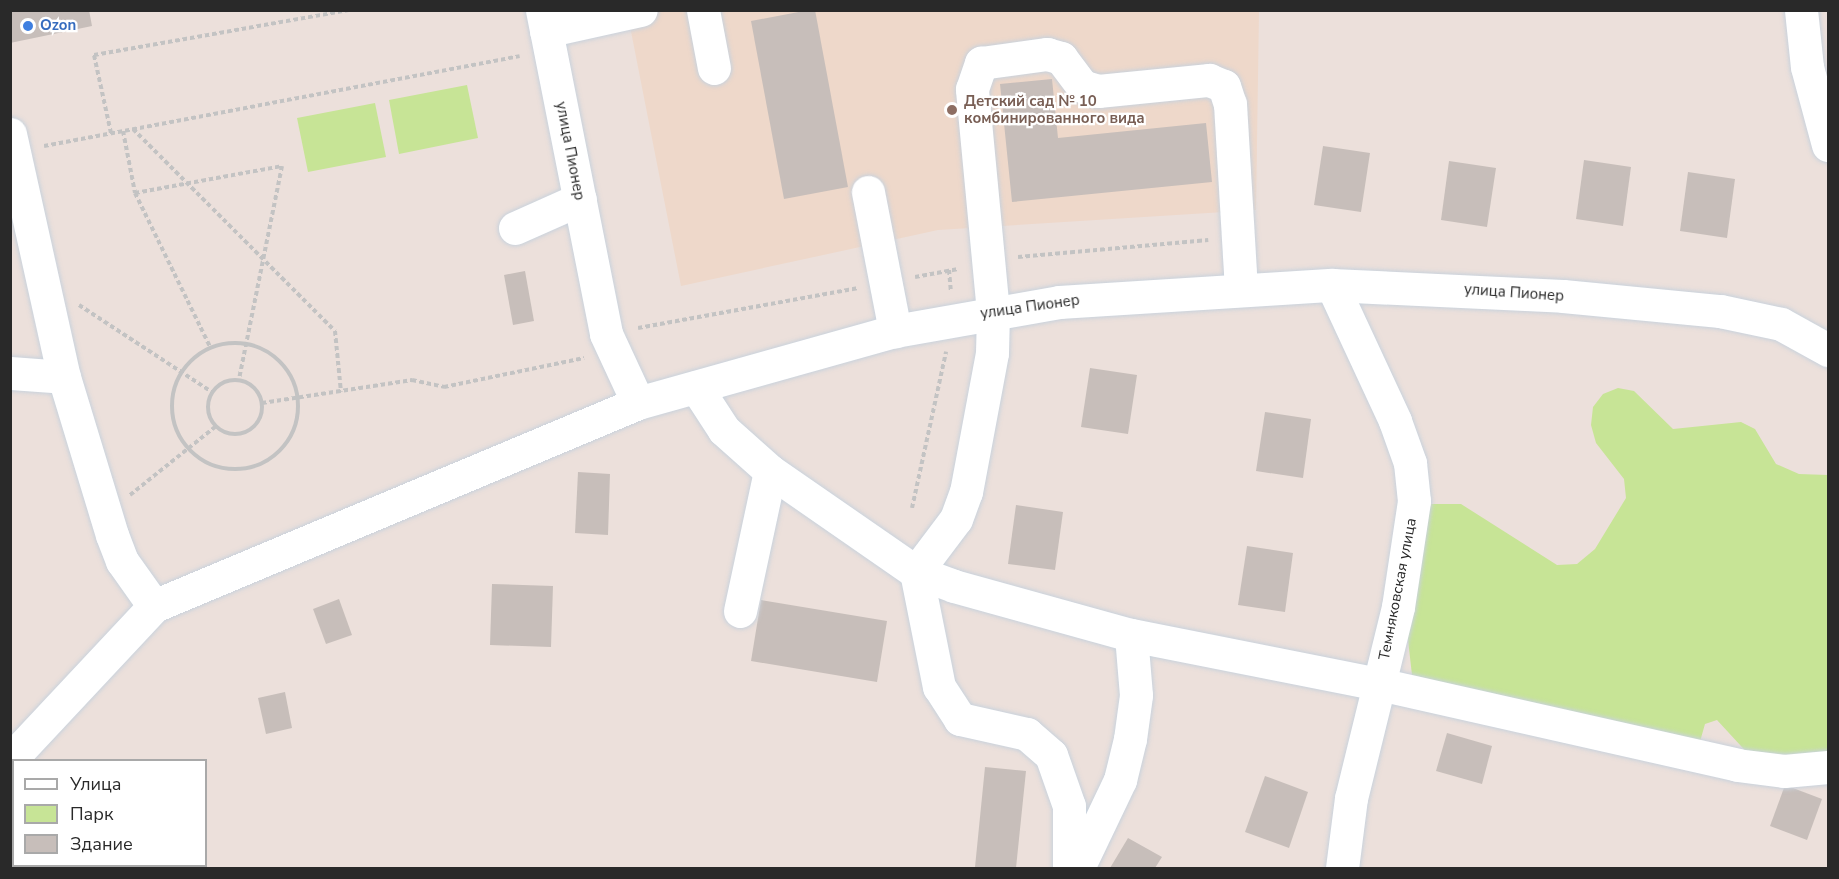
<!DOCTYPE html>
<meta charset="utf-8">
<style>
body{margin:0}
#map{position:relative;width:1839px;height:879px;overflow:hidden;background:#ece0db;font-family:"Nunito Sans",sans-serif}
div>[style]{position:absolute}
.education>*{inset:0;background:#eed8ca}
.green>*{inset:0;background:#c7e496}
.building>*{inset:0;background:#c7beba}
.path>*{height:4px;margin-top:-2px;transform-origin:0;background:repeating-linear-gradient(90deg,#c3c3c3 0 4.5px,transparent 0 7.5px)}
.path>.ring{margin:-2px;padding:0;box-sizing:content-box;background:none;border:4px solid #c3c3c3;border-radius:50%}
.roads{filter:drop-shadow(0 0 2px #c9d2dc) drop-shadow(0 0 2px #c9d2dc)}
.minor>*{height:33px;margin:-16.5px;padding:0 16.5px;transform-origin:16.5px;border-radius:16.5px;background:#fff}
.dots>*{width:16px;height:16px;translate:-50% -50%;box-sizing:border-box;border:3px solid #fff;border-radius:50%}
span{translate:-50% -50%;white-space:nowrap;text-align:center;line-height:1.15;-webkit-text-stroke:4.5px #fff;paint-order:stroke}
.shop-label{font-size:15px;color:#366cbe;font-weight:700}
.left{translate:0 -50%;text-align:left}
.education-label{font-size:15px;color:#785e54;font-weight:700}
.street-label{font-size:15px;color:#292929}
.frame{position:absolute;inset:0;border:12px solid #292929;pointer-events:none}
.legend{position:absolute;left:12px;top:759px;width:195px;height:108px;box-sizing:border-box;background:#fff;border:2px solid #a9a9a9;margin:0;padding:8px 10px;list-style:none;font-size:18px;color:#292929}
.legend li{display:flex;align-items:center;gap:12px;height:30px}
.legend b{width:30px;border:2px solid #a9a9a9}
</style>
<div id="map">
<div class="education">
<div style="clip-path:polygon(627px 11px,1259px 11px,1256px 210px,938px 230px,681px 286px)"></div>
</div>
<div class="green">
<div style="clip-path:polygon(467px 85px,478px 138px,399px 154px,389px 100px)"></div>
<div style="clip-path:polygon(375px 103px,386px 157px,308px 172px,297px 118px)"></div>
<div style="clip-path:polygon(1618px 388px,1634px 391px,1673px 429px,1741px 422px,1755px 429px,1776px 464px,1799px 474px,1828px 475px,1828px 757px,1752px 758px,1717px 720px,1705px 724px,1699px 745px,1412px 675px,1407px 631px,1429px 504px,1461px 504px,1557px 565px,1577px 564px,1595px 549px,1626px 498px,1624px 479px,1596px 443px,1591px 425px,1593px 407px,1603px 394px)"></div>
</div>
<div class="building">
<div style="clip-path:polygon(10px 10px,89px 10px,92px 26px,10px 43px)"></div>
<div style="clip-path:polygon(809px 10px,815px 10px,848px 187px,784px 199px,751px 21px)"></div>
<div style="clip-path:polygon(1052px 79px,1058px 138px,1206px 123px,1212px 182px,1012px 202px,1000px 84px)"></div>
<div style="clip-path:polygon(1323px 146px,1370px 153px,1361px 212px,1314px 205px)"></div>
<div style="clip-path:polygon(1584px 160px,1631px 167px,1623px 226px,1576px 219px)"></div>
<div style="clip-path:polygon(1449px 161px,1496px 168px,1487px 227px,1441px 220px)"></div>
<div style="clip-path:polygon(1688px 172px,1735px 179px,1727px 238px,1680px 231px)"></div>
<div style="clip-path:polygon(525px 271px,534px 321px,513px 325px,504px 275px)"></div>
<div style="clip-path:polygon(1090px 368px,1137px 375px,1128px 434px,1081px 427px)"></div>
<div style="clip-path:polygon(1265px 412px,1311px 419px,1303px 478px,1256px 471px)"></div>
<div style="clip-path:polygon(578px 472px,610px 474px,608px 535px,575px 533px)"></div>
<div style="clip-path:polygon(1016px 505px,1063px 512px,1055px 570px,1008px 564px)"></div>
<div style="clip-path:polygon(1247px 546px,1293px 553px,1285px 612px,1238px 605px)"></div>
<div style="clip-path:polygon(492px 584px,553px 586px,551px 647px,490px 645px)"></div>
<div style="clip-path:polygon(339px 599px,352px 635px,326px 644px,313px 609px)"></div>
<div style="clip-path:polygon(761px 600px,887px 621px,877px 682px,751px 661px)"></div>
<div style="clip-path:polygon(285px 692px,292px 728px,266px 734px,258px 698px)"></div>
<div style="clip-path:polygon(1447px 733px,1492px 746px,1482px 784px,1436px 771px)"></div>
<div style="clip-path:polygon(985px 767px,1026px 771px,1016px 868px,975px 867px)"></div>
<div style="clip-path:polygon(1265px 776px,1308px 792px,1289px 848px,1245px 832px)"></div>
<div style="clip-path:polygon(1785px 785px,1822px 799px,1807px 840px,1770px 826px)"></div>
<div style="clip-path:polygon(1128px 838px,1162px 857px,1155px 868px,1110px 868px)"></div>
</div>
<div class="path">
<div style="left:133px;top:129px;width:286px;rotate:45deg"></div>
<div style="left:335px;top:331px;width:61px;rotate:84.4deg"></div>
<div style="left:123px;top:131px;width:63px;rotate:79deg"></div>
<div style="left:135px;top:193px;width:149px;rotate:-10.4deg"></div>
<div style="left:282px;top:166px;width:218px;rotate:101.4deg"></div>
<div style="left:111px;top:133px;width:80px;rotate:-102.3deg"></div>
<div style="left:94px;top:55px;width:260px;rotate:-10deg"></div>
<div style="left:44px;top:146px;width:484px;rotate:-10.7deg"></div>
<div style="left:135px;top:193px;width:171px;rotate:64deg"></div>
<div style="left:1018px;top:257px;width:191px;rotate:-5.1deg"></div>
<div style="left:949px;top:270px;width:21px;rotate:85deg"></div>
<div style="left:915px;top:277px;width:44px;rotate:-10.5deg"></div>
<div style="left:79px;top:305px;width:159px;rotate:33.2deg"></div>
<div style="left:638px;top:328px;width:224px;rotate:-10.3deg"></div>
<div class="ring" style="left:172px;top:343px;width:122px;height:122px"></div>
<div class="ring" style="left:208px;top:380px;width:50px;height:50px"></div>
<div style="left:262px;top:403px;width:152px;rotate:-8.7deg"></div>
<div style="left:412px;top:380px;width:33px;rotate:12deg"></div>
<div style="left:444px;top:387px;width:143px;rotate:-11.7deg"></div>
<div style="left:130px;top:495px;width:110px;rotate:-38.7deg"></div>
<div style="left:912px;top:508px;width:160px;rotate:-77.7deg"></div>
</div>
<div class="roads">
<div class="minor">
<div style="left:542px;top:10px;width:330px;rotate:78.8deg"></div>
<div style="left:606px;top:334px;width:76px;rotate:65.1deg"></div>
<div style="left:703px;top:10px;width:59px;rotate:79.3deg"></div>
<div style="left:1801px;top:10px;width:57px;rotate:84deg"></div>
<div style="left:1807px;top:67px;width:81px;rotate:74.9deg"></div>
<div style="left:546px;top:31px;width:97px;rotate:-12.5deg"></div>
<div style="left:10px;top:134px;width:249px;rotate:77.5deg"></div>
<div style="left:64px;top:377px;width:165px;rotate:73.1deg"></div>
<div style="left:112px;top:535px;width:28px;rotate:69deg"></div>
<div style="left:122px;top:561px;width:55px;rotate:54.6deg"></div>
<div style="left:868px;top:192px;width:142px;rotate:79deg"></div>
<div style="left:515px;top:228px;width:71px;rotate:-24deg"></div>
<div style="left:1332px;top:285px;width:150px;rotate:65.1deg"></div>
<div style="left:1395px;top:421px;width:45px;rotate:70.3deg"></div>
<div style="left:1410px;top:463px;width:38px;rotate:84deg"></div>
<div style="left:1414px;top:501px;width:107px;rotate:98.6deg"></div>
<div style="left:1398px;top:607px;width:197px;rotate:103.8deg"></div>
<div style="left:1351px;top:798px;width:71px;rotate:97.3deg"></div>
<div style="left:10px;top:373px;width:54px;rotate:4.2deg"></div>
<div style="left:696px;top:387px;width:51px;rotate:56.9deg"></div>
<div style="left:724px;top:430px;width:62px;rotate:41.7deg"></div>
<div style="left:770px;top:471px;width:178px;rotate:34.7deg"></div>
<div style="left:916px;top:572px;width:40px;rotate:20.2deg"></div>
<div style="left:954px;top:586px;width:184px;rotate:15.5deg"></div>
<div style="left:1131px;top:635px;width:253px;rotate:11.2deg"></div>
<div style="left:1379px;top:684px;width:367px;rotate:12.7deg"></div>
<div style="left:1737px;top:765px;width:47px;rotate:7.3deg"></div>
<div style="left:1784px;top:771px;width:44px;rotate:-5.2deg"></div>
<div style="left:740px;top:611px;width:143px;rotate:-77.9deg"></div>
<div style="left:10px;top:760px;width:211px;rotate:-46.9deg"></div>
<div style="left:154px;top:606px;width:525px;rotate:-22.75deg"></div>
<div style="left:638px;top:403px;width:267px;rotate:-15.7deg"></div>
<div style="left:895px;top:331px;width:167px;rotate:-10deg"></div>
<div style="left:1059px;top:302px;width:274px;rotate:-3.6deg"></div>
<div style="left:1332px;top:285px;width:231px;rotate:2.7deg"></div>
<div style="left:1563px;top:296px;width:158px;rotate:5.5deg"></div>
<div style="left:1720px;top:311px;width:62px;rotate:12deg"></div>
<div style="left:1781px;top:324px;width:54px;rotate:29deg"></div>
<div style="left:1069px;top:868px;width:62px;rotate:-90deg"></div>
<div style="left:1069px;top:806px;width:54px;rotate:-109.4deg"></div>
<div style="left:1051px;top:755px;width:32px;rotate:-139deg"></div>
<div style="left:1027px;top:734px;width:69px;rotate:-167.4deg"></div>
<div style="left:960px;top:719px;width:38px;rotate:-123deg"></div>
<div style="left:939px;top:687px;width:117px;rotate:-101.3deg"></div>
<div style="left:916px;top:572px;width:66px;rotate:-53deg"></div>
<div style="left:956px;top:519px;width:29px;rotate:-70deg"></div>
<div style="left:966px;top:492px;width:141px;rotate:-79.4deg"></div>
<div style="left:992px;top:353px;width:41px;rotate:-88.6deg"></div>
<div style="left:993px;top:312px;width:224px;rotate:-95.4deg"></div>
<div style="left:972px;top:89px;width:28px;rotate:-71deg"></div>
<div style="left:981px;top:63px;width:67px;rotate:-7.8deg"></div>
<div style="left:1047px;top:54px;width:15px;rotate:16deg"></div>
<div style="left:1061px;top:58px;width:35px;rotate:53deg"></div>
<div style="left:1082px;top:86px;width:17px;rotate:17deg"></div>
<div style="left:1098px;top:91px;width:112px;rotate:-5.7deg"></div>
<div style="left:1209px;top:80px;width:16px;rotate:22deg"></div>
<div style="left:1224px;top:86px;width:19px;rotate:72deg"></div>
<div style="left:1230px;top:104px;width:183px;rotate:86.6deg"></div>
<div style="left:1078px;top:868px;width:98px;rotate:-64.5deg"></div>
<div style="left:1120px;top:780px;width:42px;rotate:-76.3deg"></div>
<div style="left:1130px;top:739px;width:44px;rotate:-82.2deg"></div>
<div style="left:1136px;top:695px;width:60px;rotate:-94.8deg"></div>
</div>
</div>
<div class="dots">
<div style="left:28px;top:26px;background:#3f7fe0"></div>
<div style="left:952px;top:110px;background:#8d6e63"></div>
</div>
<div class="shop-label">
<span class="left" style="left:40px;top:26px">Ozon</span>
</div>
<div class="education-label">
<span class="left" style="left:964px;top:110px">Детский сад № 10<br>комбинированного вида</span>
</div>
<div class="street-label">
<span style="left:570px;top:151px;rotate:79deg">улица Пионер</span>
<span style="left:1514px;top:293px;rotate:4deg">улица Пионер</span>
<span style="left:1030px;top:307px;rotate:-8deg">улица Пионер</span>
<span style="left:1398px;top:589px;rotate:-79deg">Темняковская улица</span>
</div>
<div class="frame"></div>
<ul class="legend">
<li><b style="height:8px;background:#fff"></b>Улица</li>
<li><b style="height:16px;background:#c7e496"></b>Парк</li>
<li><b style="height:16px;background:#c7beba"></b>Здание</li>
</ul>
</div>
